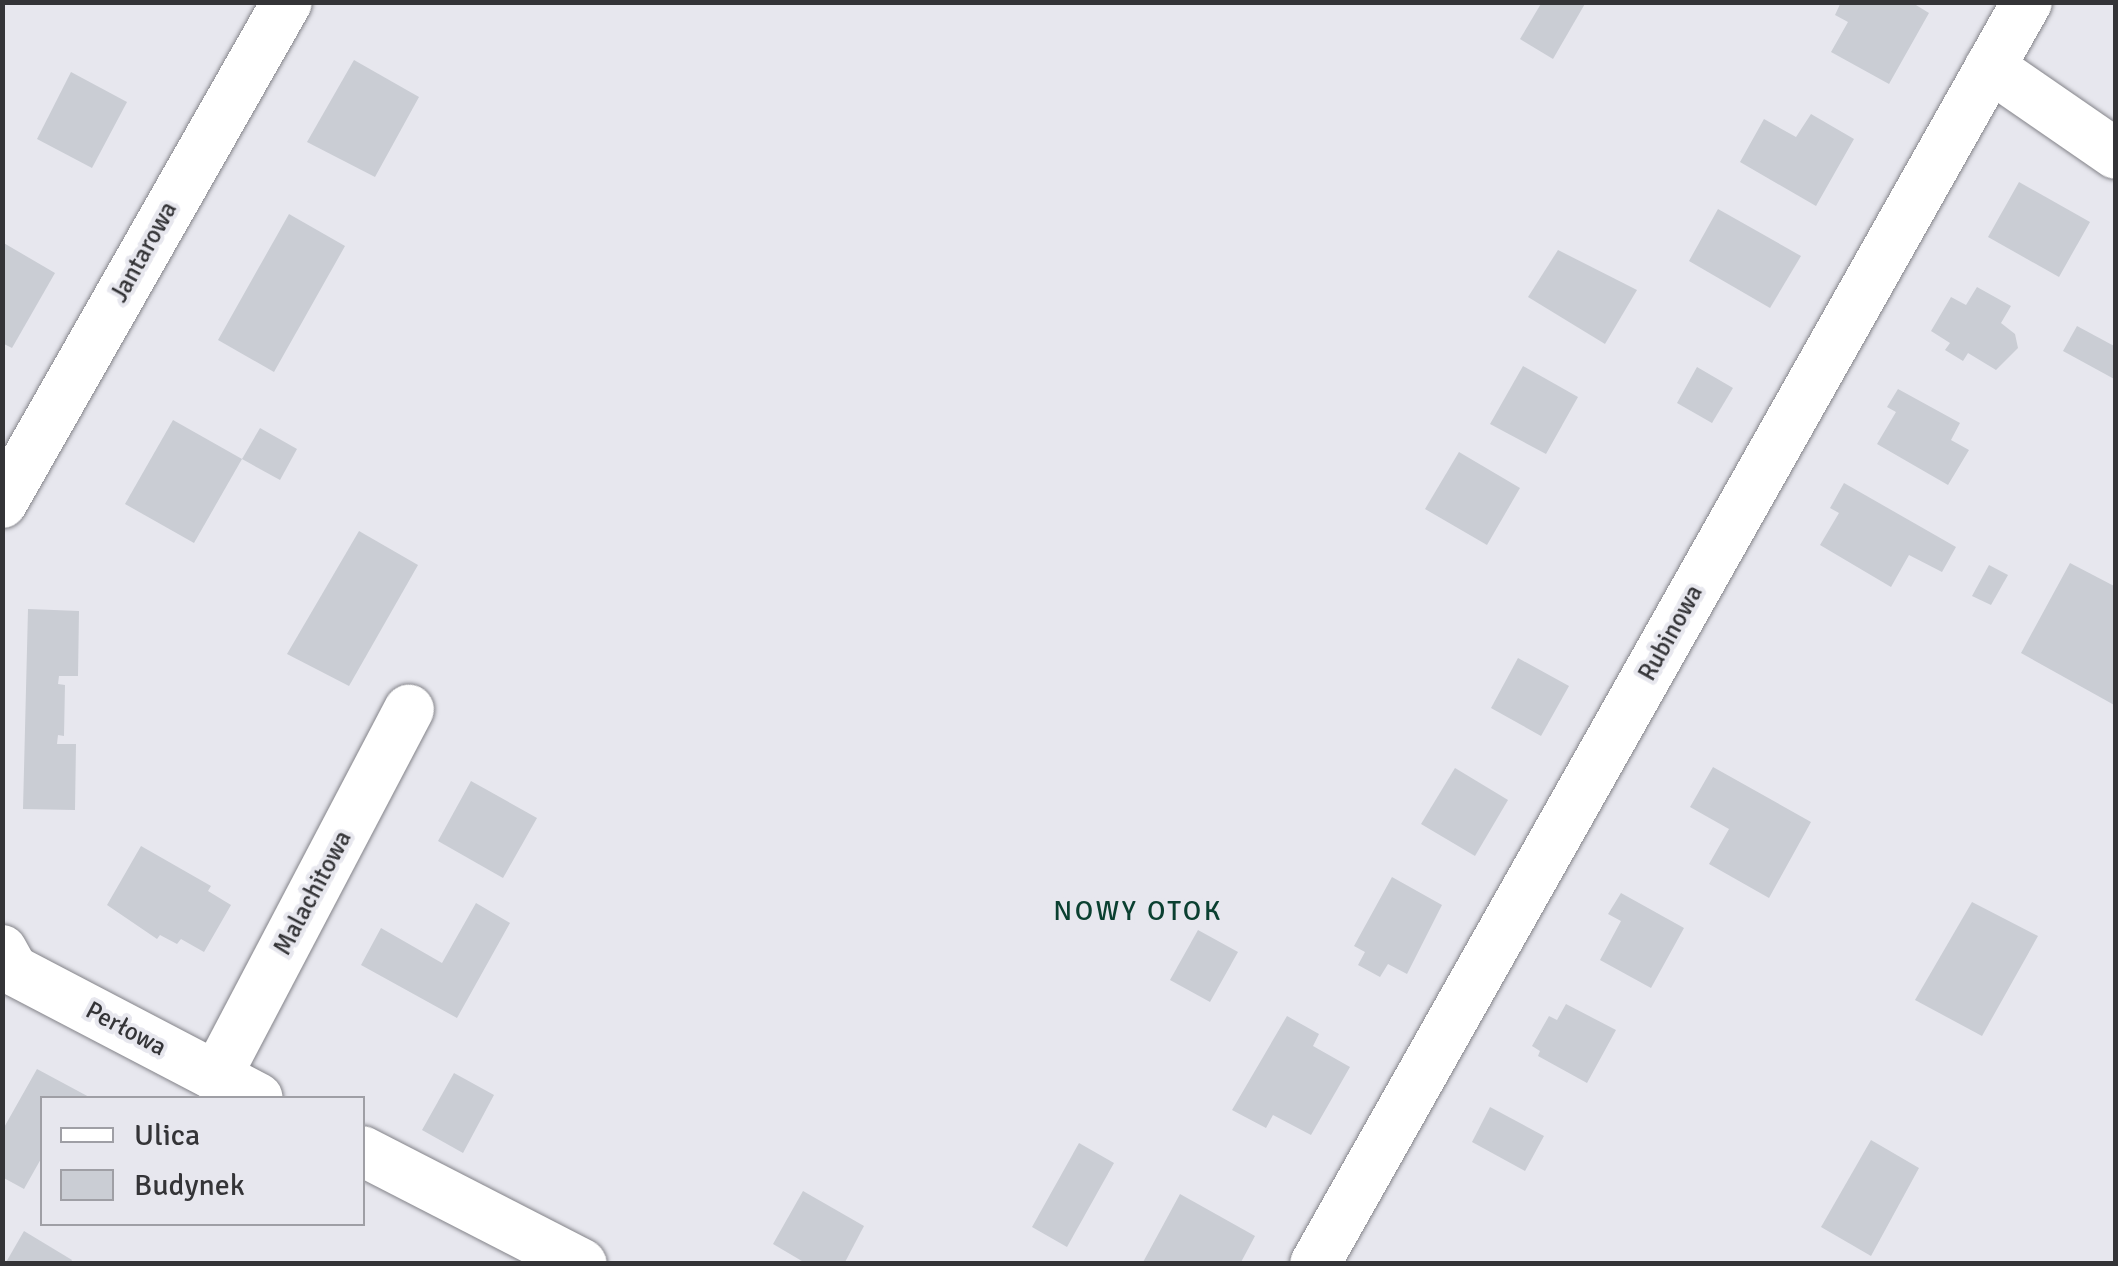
<!DOCTYPE html>
<meta charset="utf-8">
<style>
body{margin:0}
#map{position:relative;width:2118px;height:1266px;overflow:hidden;background:#e7e7ee;font-family:Signika,sans-serif}
div>[style]{position:absolute}
.building>*{inset:0;background:#cacdd4}
.roads{filter:drop-shadow(0 0 2px #838389) drop-shadow(0 0 2px #838389)}
.minor>*{height:50px;margin:-25px;padding:0 25px;transform-origin:25px;border-radius:25px;background:#fff}
span{translate:-50% -50%;white-space:nowrap;text-align:center;line-height:1.15;-webkit-text-stroke:8px #e7e7ee;paint-order:stroke}
.street-label{font-size:25px;color:#343437}
.neighbourhood-label{font-size:28px;color:#0b4031;letter-spacing:2.5px}
.frame{position:absolute;inset:0;border:5px solid #343437;pointer-events:none}
.legend{position:absolute;left:40px;top:1096px;width:325px;height:130px;box-sizing:border-box;background:#e7e7ee;border:2px solid #9f9fa5;margin:0;padding:12px 18px;list-style:none;font-size:30px;color:#343437}
.legend li{display:flex;align-items:center;gap:20px;height:50px}
.legend b{width:50px;border:2px solid #9f9fa5}
</style>
<div id="map">
<div class="building">
<div style="clip-path:polygon(1542px 2px,1586px 2px,1553px 59px,1520px 39px)"></div>
<div style="clip-path:polygon(1841px 2px,1911px 2px,1929px 13px,1889px 84px,1831px 52px,1848px 22px,1835px 15px)"></div>
<div style="clip-path:polygon(354px 60px,419px 97px,375px 177px,307px 142px)"></div>
<div style="clip-path:polygon(71px 72px,127px 102px,92px 168px,37px 139px)"></div>
<div style="clip-path:polygon(1811px 114px,1854px 139px,1816px 206px,1740px 162px,1764px 119px,1796px 137px)"></div>
<div style="clip-path:polygon(2019px 182px,2090px 222px,2059px 277px,1988px 237px)"></div>
<div style="clip-path:polygon(1718px 209px,1801px 256px,1770px 308px,1689px 261px)"></div>
<div style="clip-path:polygon(289px 214px,345px 246px,274px 372px,218px 340px)"></div>
<div style="clip-path:polygon(2px 242px,55px 273px,12px 348px,2px 343px)"></div>
<div style="clip-path:polygon(1558px 250px,1637px 290px,1605px 344px,1528px 297px)"></div>
<div style="clip-path:polygon(1977px 287px,2011px 306px,2001px 323px,2015px 334px,2018px 348px,1996px 370px,1968px 353px,1963px 361px,1945px 350px,1950px 343px,1931px 331px,1951px 297px,1966px 305px)"></div>
<div style="clip-path:polygon(2077px 326px,2116px 347px,2116px 380px,2063px 351px)"></div>
<div style="clip-path:polygon(1523px 366px,1578px 397px,1546px 454px,1490px 424px)"></div>
<div style="clip-path:polygon(1697px 367px,1733px 388px,1712px 423px,1677px 403px)"></div>
<div style="clip-path:polygon(1898px 389px,1960px 423px,1951px 440px,1969px 450px,1948px 485px,1877px 444px,1896px 412px,1887px 407px)"></div>
<div style="clip-path:polygon(173px 420px,242px 459px,194px 543px,125px 504px)"></div>
<div style="clip-path:polygon(260px 428px,297px 449px,280px 480px,242px 459px)"></div>
<div style="clip-path:polygon(1459px 452px,1520px 488px,1487px 545px,1425px 509px)"></div>
<div style="clip-path:polygon(1844px 483px,1956px 547px,1942px 572px,1909px 555px,1891px 587px,1820px 545px,1839px 513px,1830px 508px)"></div>
<div style="clip-path:polygon(359px 531px,418px 565px,349px 686px,287px 654px)"></div>
<div style="clip-path:polygon(2070px 563px,2116px 587px,2116px 706px,2021px 653px)"></div>
<div style="clip-path:polygon(1989px 565px,2008px 575px,1991px 605px,1972px 596px)"></div>
<div style="clip-path:polygon(28px 609px,79px 611px,78px 676px,59px 676px,58px 684px,65px 685px,64px 736px,58px 735px,57px 744px,76px 744px,75px 810px,23px 809px)"></div>
<div style="clip-path:polygon(1518px 658px,1569px 686px,1541px 736px,1491px 708px)"></div>
<div style="clip-path:polygon(1713px 767px,1811px 822px,1769px 898px,1709px 864px,1729px 829px,1690px 807px)"></div>
<div style="clip-path:polygon(1455px 768px,1508px 800px,1475px 856px,1421px 824px)"></div>
<div style="clip-path:polygon(471px 781px,537px 818px,503px 878px,438px 841px)"></div>
<div style="clip-path:polygon(141px 846px,211px 886px,208px 891px,231px 905px,204px 952px,181px 939px,177px 944px,160px 935px,157px 939px,107px 905px)"></div>
<div style="clip-path:polygon(1392px 877px,1442px 905px,1407px 974px,1388px 964px,1380px 977px,1358px 965px,1365px 952px,1354px 946px)"></div>
<div style="clip-path:polygon(1621px 893px,1684px 928px,1651px 988px,1600px 960px,1621px 921px,1608px 914px)"></div>
<div style="clip-path:polygon(1972px 902px,2038px 936px,1982px 1036px,1915px 1000px)"></div>
<div style="clip-path:polygon(476px 903px,510px 923px,457px 1018px,361px 965px,381px 928px,442px 963px)"></div>
<div style="clip-path:polygon(1198px 930px,1238px 952px,1210px 1002px,1170px 980px)"></div>
<div style="clip-path:polygon(1566px 1004px,1616px 1030px,1587px 1083px,1538px 1056px,1540px 1051px,1532px 1046px,1549px 1016px,1557px 1020px)"></div>
<div style="clip-path:polygon(1287px 1016px,1319px 1034px,1313px 1046px,1350px 1067px,1311px 1135px,1273px 1115px,1266px 1128px,1232px 1110px)"></div>
<div style="clip-path:polygon(37px 1069px,91px 1098px,42px 1098px,42px 1157px,24px 1189px,2px 1177px,2px 1131px)"></div>
<div style="clip-path:polygon(454px 1073px,494px 1095px,463px 1153px,422px 1130px)"></div>
<div style="clip-path:polygon(1490px 1107px,1544px 1136px,1525px 1171px,1472px 1142px)"></div>
<div style="clip-path:polygon(1871px 1140px,1919px 1168px,1871px 1256px,1821px 1227px)"></div>
<div style="clip-path:polygon(1079px 1143px,1114px 1163px,1067px 1247px,1032px 1227px)"></div>
<div style="clip-path:polygon(803px 1191px,864px 1226px,844px 1264px,807px 1264px,773px 1244px)"></div>
<div style="clip-path:polygon(1180px 1194px,1255px 1236px,1240px 1264px,1142px 1264px)"></div>
<div style="clip-path:polygon(24px 1231px,72px 1260px,70px 1264px,5px 1264px)"></div>
</div>
<div class="roads">
<div class="minor">
<div style="left:1990px;top:67px;width:153px;rotate:34.6deg"></div>
<div style="left:2px;top:503px;width:576px;rotate:-60.37deg"></div>
<div style="left:2px;top:950px;width:23px;rotate:61deg"></div>
<div style="left:13px;top:970px;width:276px;rotate:27.6deg"></div>
<div style="left:216px;top:1077px;width:415px;rotate:-62.3deg"></div>
<div style="left:362px;top:1151px;width:247px;rotate:27.2deg"></div>
<div style="left:1315px;top:1264px;width:1449px;rotate:-60.57deg"></div>
</div>
</div>
<div class="street-label">
<span style="left:144px;top:252px;rotate:-61deg">Jantarowa</span>
<span style="left:1671px;top:633px;rotate:-61deg">Rubinowa</span>
<span style="left:313px;top:893px;rotate:-62deg">Malachitowa</span>
<span style="left:126px;top:1029px;rotate:28deg">Perłowa</span>
</div>
<div class="neighbourhood-label">
<span style="left:1138px;top:911px">NOWY OTOK</span>
</div>
<div class="frame"></div>
<ul class="legend">
<li><b style="height:12px;background:#fff"></b>Ulica</li>
<li><b style="height:28px;background:#cacdd4"></b>Budynek</li>
</ul>
</div>
